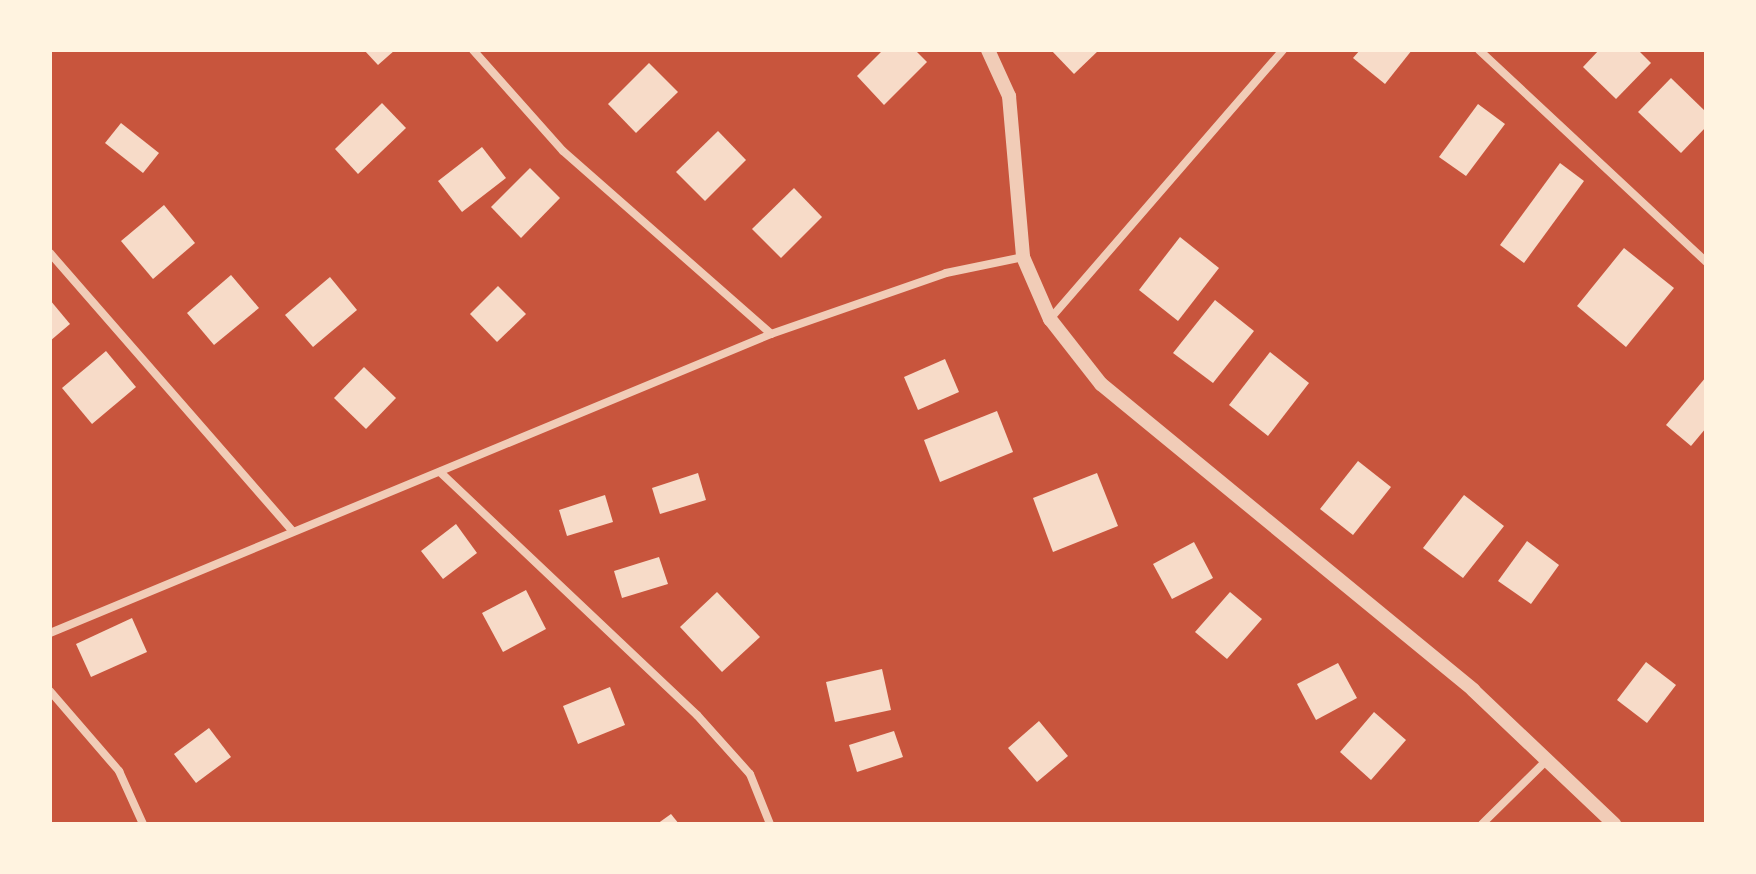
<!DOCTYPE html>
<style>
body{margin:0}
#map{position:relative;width:1756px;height:874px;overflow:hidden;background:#c8553d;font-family:Commissioner,sans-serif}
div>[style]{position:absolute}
.building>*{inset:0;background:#f7dbc8}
.minor>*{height:8px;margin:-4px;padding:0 4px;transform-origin:4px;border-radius:4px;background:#f1ccb7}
.tertiary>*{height:14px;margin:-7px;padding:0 7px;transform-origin:7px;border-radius:7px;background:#f1ccb7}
span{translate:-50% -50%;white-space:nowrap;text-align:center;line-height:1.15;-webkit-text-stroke:7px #fff3e0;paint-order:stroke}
.frame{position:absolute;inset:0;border:52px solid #fff3e0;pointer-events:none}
</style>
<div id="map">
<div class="building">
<div style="clip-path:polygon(364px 50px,395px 50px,378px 65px)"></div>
<div style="clip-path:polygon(883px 50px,915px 50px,927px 62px,884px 105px,857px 76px)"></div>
<div style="clip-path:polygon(1051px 50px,1099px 50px,1074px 74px)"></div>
<div style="clip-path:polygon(1360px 50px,1412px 50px,1385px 84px,1353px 58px)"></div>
<div style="clip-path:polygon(1599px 50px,1638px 50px,1651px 63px,1616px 99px,1583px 67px)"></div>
<div style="clip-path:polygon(649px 63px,678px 92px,636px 133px,608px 104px)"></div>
<div style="clip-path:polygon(1671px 78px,1706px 112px,1706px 127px,1681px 153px,1638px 112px)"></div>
<div style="clip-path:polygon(382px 103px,406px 128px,358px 174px,335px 149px)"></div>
<div style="clip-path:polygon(1478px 104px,1505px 124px,1466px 176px,1439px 157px)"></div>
<div style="clip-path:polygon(121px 123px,159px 153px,143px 173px,105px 143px)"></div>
<div style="clip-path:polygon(718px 131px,746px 160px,705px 201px,676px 172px)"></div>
<div style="clip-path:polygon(482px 147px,506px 178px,462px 212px,438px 181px)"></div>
<div style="clip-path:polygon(1560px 163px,1584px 181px,1524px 263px,1500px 245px)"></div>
<div style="clip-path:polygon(530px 168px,560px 198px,521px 238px,491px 207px)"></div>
<div style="clip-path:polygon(794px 188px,822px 217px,781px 258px,752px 229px)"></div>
<div style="clip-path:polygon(164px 205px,195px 243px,153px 279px,121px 241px)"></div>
<div style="clip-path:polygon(1180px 237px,1219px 268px,1178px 321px,1139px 290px)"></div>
<div style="clip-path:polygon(1624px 248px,1674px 288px,1626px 347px,1577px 306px)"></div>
<div style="clip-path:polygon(231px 275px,259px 308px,214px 345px,187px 313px)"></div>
<div style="clip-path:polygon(330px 277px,357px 310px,313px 347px,285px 315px)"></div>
<div style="clip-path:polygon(498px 286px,526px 314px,497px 342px,470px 314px)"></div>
<div style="clip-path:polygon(50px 300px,70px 324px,50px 341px)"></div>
<div style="clip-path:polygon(1215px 300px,1254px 331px,1213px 383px,1173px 353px)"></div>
<div style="clip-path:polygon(106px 351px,136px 387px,92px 424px,62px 388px)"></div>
<div style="clip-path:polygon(1270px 352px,1309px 383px,1268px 436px,1229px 405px)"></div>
<div style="clip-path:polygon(945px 359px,959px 392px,918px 410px,904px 377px)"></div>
<div style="clip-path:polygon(364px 367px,396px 398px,366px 429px,334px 398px)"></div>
<div style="clip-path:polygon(1706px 377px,1706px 428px,1691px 446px,1666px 425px)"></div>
<div style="clip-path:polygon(997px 411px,1013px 452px,940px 482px,924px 440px)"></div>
<div style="clip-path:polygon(1358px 461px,1391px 487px,1353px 535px,1320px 509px)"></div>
<div style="clip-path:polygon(698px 473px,706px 500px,660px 514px,652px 488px)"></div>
<div style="clip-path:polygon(1097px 473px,1118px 526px,1053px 552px,1033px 498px)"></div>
<div style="clip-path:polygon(605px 495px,613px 522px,567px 536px,559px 510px)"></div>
<div style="clip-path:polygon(1464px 495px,1504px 526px,1463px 578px,1423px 548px)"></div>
<div style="clip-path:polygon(456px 524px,477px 553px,443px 579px,421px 551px)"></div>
<div style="clip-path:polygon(1527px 541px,1559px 565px,1531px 604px,1498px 581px)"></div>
<div style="clip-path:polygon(1194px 542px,1213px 578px,1172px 599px,1153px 564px)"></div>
<div style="clip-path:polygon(659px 557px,668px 584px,622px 598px,614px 571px)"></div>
<div style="clip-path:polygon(526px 590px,546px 629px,503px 652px,482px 613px)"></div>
<div style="clip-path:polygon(717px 592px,760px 637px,722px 672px,680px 627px)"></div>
<div style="clip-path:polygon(1230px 592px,1262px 619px,1227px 659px,1195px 632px)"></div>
<div style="clip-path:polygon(132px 618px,147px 652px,91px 677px,76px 644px)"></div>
<div style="clip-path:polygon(1646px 662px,1676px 685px,1647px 723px,1617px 700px)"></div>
<div style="clip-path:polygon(1338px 663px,1357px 698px,1316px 720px,1297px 684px)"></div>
<div style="clip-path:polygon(882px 669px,891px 710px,835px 722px,826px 682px)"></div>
<div style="clip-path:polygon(610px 687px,625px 725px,578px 744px,563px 706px)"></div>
<div style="clip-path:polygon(1374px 712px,1406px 740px,1371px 780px,1340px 752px)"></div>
<div style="clip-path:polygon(1039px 721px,1068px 756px,1037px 782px,1008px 748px)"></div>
<div style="clip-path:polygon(209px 728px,231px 757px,196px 783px,174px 754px)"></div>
<div style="clip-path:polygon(894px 731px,903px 757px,857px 772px,849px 745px)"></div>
<div style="clip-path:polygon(671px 814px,679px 824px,657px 824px)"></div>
</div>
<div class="minor">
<div style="left:473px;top:50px;width:135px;rotate:48.3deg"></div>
<div style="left:563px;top:151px;width:277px;rotate:41.3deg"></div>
<div style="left:1479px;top:50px;width:311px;rotate:43deg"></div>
<div style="left:50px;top:253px;width:368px;rotate:48.9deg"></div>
<div style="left:1050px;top:319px;width:356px;rotate:-49.1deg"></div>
<div style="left:440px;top:472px;width:354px;rotate:43.4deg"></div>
<div style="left:697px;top:715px;width:79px;rotate:48.1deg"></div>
<div style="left:750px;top:774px;width:54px;rotate:68.2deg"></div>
<div style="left:50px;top:633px;width:781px;rotate:-22.52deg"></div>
<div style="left:771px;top:334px;width:185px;rotate:-19.2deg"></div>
<div style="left:946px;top:273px;width:79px;rotate:-11.7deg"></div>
<div style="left:50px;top:691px;width:106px;rotate:49.2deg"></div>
<div style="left:119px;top:771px;width:58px;rotate:65.6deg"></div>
<div style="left:1482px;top:824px;width:91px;rotate:-44.6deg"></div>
</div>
<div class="tertiary">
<div style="left:988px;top:50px;width:51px;rotate:65.5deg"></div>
<div style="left:1009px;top:96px;width:162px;rotate:85deg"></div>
<div style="left:1023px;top:257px;width:68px;rotate:66.5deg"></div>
<div style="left:1050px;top:319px;width:83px;rotate:51.9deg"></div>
<div style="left:1101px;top:384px;width:482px;rotate:39.4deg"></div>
<div style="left:1473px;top:690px;width:195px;rotate:43.5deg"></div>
</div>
<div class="frame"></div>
</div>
